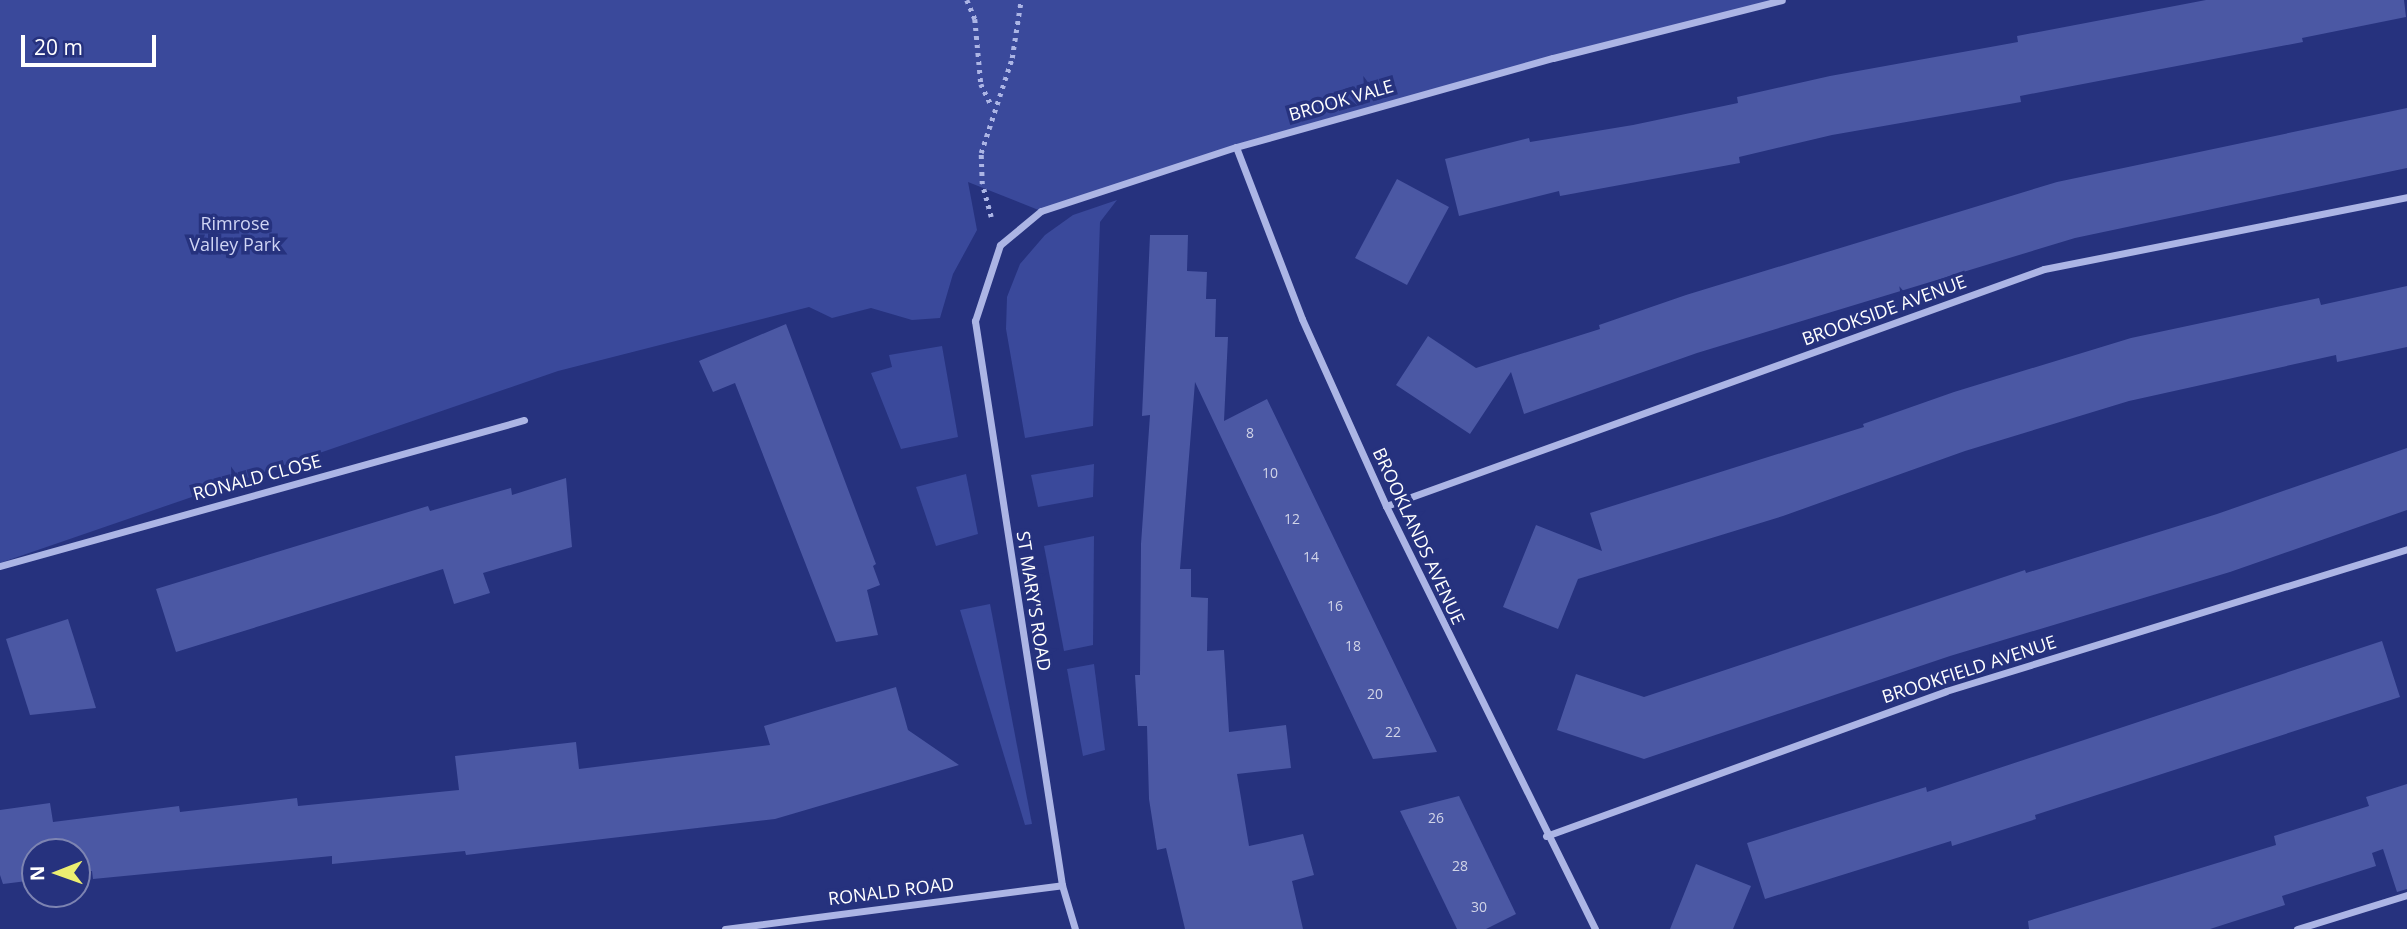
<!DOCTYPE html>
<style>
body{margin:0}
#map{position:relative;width:2407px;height:929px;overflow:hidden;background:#26327e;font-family:"Open Sans",sans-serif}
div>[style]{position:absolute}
.green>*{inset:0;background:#3a499b}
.building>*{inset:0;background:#4b58a4}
.path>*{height:4.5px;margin-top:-2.25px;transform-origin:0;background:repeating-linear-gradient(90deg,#acb5e5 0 3.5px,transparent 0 8.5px)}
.street>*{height:7px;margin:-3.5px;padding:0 3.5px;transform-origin:3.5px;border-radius:3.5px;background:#acb5e5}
span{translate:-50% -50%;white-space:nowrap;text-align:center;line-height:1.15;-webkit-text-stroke:7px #26327e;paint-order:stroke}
.number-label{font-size:14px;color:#d2d5e8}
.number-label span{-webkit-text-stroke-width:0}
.street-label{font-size:18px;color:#fff}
.park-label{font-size:18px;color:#cfd4f4}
.north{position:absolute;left:21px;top:838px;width:70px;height:70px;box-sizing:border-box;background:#26327e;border:2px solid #7d84b2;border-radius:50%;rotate:269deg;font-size:19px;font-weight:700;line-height:28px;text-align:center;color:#fff}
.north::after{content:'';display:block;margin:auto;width:24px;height:32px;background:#ecee71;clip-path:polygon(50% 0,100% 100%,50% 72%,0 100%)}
.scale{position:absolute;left:21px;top:35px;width:135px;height:32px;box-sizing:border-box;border:4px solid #fff;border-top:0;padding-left:9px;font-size:21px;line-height:24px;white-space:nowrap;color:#fff;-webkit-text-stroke:5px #26327e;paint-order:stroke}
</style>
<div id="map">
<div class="green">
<div style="clip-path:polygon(0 0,1782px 0,1338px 116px,1041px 211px,968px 182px,977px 230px,953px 274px,940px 318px,912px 320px,871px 308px,832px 318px,809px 307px,558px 371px,0 563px)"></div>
<div style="clip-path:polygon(1117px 200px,1100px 222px,1093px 426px,1025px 438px,1006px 329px,1007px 297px,1020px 264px,1045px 235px,1073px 215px)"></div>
<div style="clip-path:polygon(942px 346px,958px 437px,901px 449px,871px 373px,892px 367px,889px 355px)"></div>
<div style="clip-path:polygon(1094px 464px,1093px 497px,1038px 507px,1031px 475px)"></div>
<div style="clip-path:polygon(966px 474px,978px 534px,936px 546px,916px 487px)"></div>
<div style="clip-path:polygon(1094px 536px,1093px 645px,1064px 651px,1044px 546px)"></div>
<div style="clip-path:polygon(990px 604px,1032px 824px,1025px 825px,960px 610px)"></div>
<div style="clip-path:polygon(1094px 664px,1105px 750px,1083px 756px,1067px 669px)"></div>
</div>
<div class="building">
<div style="clip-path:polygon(2206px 0,2404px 0,2406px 17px,2302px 38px,2303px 42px,2020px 96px,2021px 102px,1832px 135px,1739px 157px,1740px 163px,1560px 196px,1559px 191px,1459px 216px,1445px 159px,1529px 138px,1530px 142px,1633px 125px,1738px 103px,1737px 97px,1830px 76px,2018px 42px,2017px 36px)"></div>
<div style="clip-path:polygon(2407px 108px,2407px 168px,2075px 238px,1697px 353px,1524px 414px,1511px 372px,1470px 434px,1396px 385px,1428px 336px,1476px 368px,1600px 329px,1599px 325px,1686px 295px,2057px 182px)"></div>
<div style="clip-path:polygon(1397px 179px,1449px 207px,1407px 285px,1355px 258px)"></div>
<div style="clip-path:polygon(1150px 235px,1188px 235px,1187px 271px,1207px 272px,1206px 299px,1216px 299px,1215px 337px,1228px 337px,1224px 421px,1267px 399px,1437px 752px,1373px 759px,1195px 382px,1180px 569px,1191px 569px,1191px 597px,1208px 598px,1207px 651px,1224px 650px,1229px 732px,1286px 725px,1291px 768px,1237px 774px,1249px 846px,1303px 834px,1314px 875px,1292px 881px,1303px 929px,1185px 929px,1166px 848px,1157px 850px,1149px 799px,1147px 726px,1138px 726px,1135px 675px,1140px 675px,1141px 544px,1150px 415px,1142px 416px)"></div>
<div style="clip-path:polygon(2407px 286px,2407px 347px,2337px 362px,2336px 355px,2129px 401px,1965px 451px,1783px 516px,1578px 579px,1558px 629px,1503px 607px,1536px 525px,1602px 551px,1590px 513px,1864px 427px,1863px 424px,1954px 392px,2131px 338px,2319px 298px,2321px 305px)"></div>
<div style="clip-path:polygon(786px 324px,876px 564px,873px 566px,880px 585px,867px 590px,878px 635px,836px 642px,735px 383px,713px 392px,699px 361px)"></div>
<div style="clip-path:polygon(2407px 448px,2407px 510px,2230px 572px,1950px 656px,1644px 759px,1557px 730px,1576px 674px,1644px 697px,2025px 570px,2026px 573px,2217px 514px)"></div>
<div style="clip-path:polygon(566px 478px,572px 547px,483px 573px,490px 593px,454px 604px,443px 569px,176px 652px,156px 589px,428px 506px,430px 511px,511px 488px,512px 495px)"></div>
<div style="clip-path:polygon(68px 619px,96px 708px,30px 715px,6px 639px)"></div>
<div style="clip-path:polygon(2382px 641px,2400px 697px,2035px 815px,2036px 819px,1952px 846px,1951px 841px,1765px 899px,1747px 843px,1926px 787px,1927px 792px)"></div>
<div style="clip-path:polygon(896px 687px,908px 730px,959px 765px,775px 819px,466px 855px,465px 851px,332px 864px,332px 856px,93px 879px,92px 871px,77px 873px,77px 852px,35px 852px,35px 880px,3px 884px,0 875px,0 810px,50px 803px,53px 822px,179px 806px,180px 812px,297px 798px,298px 806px,459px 790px,455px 756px,576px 742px,579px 769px,770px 745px,764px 726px)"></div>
<div style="clip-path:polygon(2407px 784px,2407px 889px,2397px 892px,2383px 849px,2372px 853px,2376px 866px,2282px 896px,2285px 905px,2210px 929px,2029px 929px,2028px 921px,2276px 845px,2274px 836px,2369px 806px,2366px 797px)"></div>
<div style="clip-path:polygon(1459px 796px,1516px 914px,1486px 929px,1457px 929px,1400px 811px)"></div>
<div style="clip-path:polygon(1696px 864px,1751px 886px,1733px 929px,1670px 929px)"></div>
</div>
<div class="path">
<div style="left:967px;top:0;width:21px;rotate:67deg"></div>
<div style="left:975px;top:19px;width:65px;rotate:84.7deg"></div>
<div style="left:981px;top:84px;width:25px;rotate:64deg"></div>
<div style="left:991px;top:217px;width:34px;rotate:-105deg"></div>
<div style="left:982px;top:184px;width:31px;rotate:-92deg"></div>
<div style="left:981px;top:153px;width:100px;rotate:-71.9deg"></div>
<div style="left:1012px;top:58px;width:59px;rotate:-81.2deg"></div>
</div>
<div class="street">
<div style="left:1236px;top:147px;width:184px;rotate:69deg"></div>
<div style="left:1302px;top:319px;width:205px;rotate:65.8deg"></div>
<div style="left:1386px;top:506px;width:472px;rotate:63.7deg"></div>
<div style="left:1386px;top:506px;width:699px;rotate:-19.81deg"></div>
<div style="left:2044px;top:269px;width:370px;rotate:-11.2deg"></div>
<div style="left:0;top:566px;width:544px;rotate:-15.57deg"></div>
<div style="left:1546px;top:836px;width:425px;rotate:-19.9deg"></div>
<div style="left:1946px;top:691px;width:482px;rotate:-17.1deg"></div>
<div style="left:725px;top:929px;width:340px;rotate:-7.4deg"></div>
<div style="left:1075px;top:929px;width:46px;rotate:-106.5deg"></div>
<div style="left:1062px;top:885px;width:571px;rotate:-98.77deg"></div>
<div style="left:975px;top:321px;width:80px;rotate:-71.8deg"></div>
<div style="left:1000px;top:245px;width:53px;rotate:-39.7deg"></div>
<div style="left:1041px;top:211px;width:205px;rotate:-18.2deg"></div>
<div style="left:1236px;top:147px;width:329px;rotate:-15.7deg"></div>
<div style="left:1553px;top:58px;width:236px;rotate:-14.2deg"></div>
<div style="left:2297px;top:929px;width:115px;rotate:-17.2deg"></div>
</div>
<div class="number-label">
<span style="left:1250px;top:433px">8</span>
<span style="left:1270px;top:473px">10</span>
<span style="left:1292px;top:519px">12</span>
<span style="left:1311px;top:557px">14</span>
<span style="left:1335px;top:606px">16</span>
<span style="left:1353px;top:646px">18</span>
<span style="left:1375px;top:694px">20</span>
<span style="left:1393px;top:732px">22</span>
<span style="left:1436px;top:818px">26</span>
<span style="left:1460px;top:866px">28</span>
<span style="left:1479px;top:907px">30</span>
</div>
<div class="street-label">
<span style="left:1341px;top:100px;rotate:-16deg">BROOK VALE</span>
<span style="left:1884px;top:310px;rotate:-20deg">BROOKSIDE AVENUE</span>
<span style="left:257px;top:477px;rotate:-15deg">RONALD CLOSE</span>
<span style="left:1419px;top:536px;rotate:65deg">BROOKLANDS AVENUE</span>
<span style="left:1034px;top:601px;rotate:81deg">ST MARY'S ROAD</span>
<span style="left:1969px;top:669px;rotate:-18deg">BROOKFIELD AVENUE</span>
<span style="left:891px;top:891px;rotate:-7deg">RONALD ROAD</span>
</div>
<div class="park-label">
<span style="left:235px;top:234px">Rimrose<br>Valley Park</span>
</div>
<div class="north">N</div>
<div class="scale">20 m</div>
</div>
